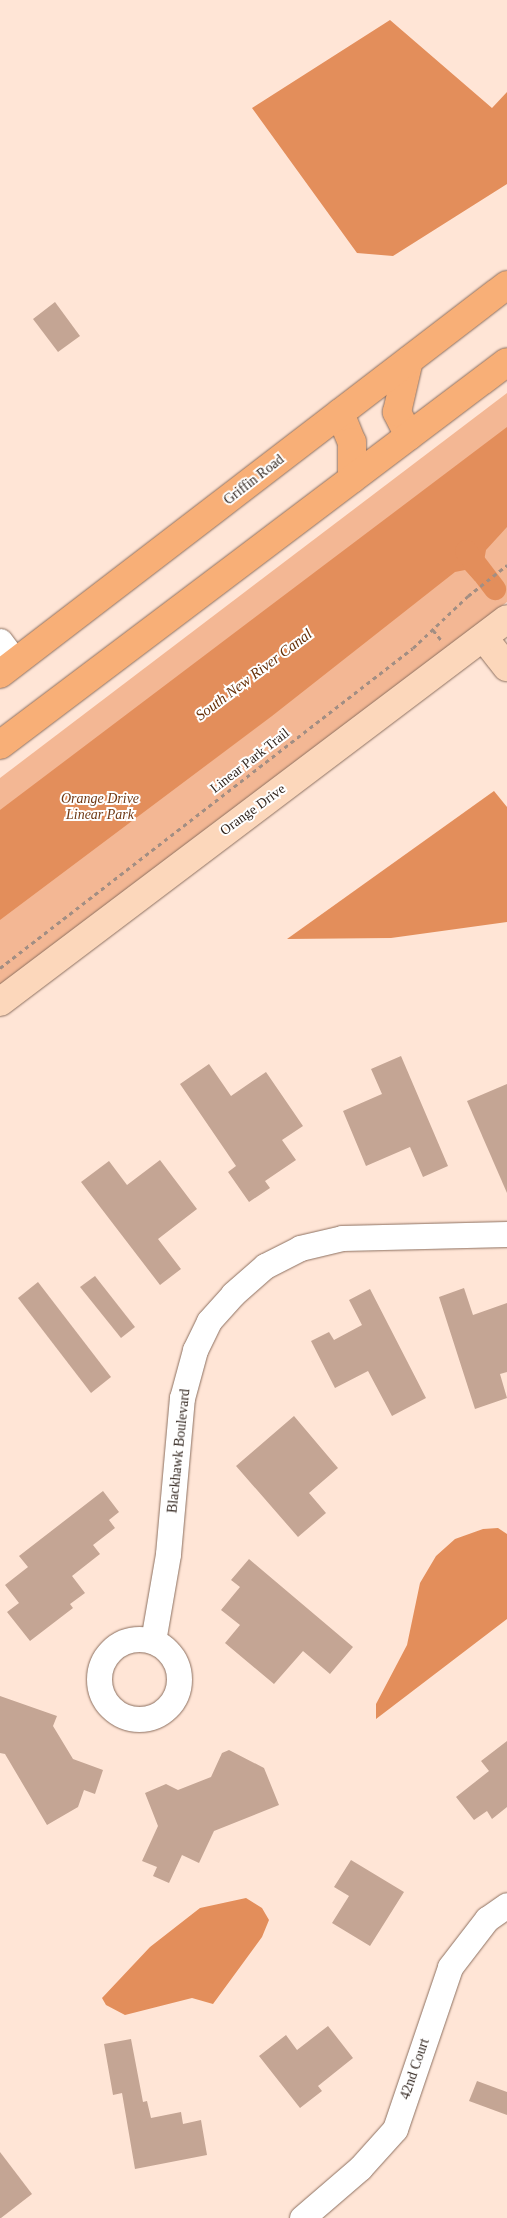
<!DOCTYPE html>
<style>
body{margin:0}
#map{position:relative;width:507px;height:2218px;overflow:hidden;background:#ffe5d6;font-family:Georgia,serif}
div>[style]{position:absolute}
.green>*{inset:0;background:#f3b794}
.water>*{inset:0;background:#e38e5b}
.canal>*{height:22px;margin:-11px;padding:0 11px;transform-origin:11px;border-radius:11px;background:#e38e5b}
.building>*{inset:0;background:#c4a594}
.path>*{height:3px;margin-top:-1.5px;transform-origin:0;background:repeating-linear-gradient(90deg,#a28e83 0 4px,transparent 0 8px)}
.roads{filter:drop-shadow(0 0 1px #8d7060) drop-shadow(0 0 1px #8d7060)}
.street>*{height:25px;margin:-12.5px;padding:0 12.5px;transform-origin:12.5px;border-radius:12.5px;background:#fff}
.street>.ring{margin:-12.5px;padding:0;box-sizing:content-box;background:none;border:25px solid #fff;border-radius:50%}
.secondary>*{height:28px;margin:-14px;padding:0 14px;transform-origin:14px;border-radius:14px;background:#fcd7bb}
.primary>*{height:28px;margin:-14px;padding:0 14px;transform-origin:14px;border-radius:14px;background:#f8af77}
span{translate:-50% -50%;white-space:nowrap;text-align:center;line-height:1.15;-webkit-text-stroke:4px #fff;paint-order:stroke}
.street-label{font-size:14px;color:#31251e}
.park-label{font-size:14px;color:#703914;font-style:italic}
.water-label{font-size:15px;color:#673008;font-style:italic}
</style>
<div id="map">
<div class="green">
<div style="clip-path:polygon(507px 393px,507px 602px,0 989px,0 778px)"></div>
</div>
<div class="water">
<div style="clip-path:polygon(390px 20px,492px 108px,507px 92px,507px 184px,393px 256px,357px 253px,252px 108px)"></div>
<div style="clip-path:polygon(507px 427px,507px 527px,486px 550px,484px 561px,492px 569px,475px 581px,465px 570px,455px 572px,272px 716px,0 920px,0 810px)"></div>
<div style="clip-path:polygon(494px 791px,507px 807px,507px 922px,391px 938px,287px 939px)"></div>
<div style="clip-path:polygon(498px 1528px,507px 1534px,507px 1619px,376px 1719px,376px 1704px,407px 1645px,420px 1583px,436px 1556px,455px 1539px,483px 1529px)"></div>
<div style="clip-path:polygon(246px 1898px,262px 1908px,269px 1920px,262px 1937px,213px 2004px,192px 1998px,125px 2015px,106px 2005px,102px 1998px,150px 1947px,200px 1908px)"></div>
</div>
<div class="canal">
<div style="left:466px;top:551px;width:48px;rotate:52.7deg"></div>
</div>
<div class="building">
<div style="clip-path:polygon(55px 302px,80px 336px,58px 352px,33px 319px)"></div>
<div style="clip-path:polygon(401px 1056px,448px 1166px,423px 1177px,410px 1147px,366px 1166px,343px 1111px,382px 1094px,371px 1069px)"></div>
<div style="clip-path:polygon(209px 1064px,231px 1096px,266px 1072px,303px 1126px,282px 1140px,296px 1160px,265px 1181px,270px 1188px,249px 1202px,228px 1172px,236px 1166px,180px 1084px)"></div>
<div style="clip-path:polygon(507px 1084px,507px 1193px,467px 1101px)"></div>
<div style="clip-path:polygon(160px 1160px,197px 1209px,158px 1239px,181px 1269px,160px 1285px,81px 1182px,109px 1161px,127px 1185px)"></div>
<div style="clip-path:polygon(95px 1276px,135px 1327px,121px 1338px,80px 1287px)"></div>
<div style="clip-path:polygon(38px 1282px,111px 1377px,91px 1393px,18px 1298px)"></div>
<div style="clip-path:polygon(464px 1288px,473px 1315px,507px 1303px,507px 1372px,500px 1374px,507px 1398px,475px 1409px,439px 1297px)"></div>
<div style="clip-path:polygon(370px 1289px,426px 1398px,392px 1416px,368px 1371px,335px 1388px,311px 1341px,329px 1332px,334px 1340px,362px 1325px,349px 1300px)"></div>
<div style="clip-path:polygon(294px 1416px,338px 1468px,309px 1493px,326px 1513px,298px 1537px,236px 1466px)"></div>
<div style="clip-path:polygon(103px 1491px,119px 1512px,109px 1520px,115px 1528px,93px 1545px,100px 1554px,72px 1576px,85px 1593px,70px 1604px,73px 1608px,30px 1641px,7px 1612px,19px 1603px,5px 1585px,28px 1567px,19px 1556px)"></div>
<div style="clip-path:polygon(249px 1559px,353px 1647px,330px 1674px,303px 1651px,274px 1684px,225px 1643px,240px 1625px,221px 1610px,240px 1587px,231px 1580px)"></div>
<div style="clip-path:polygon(0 1696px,57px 1716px,53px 1726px,73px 1759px,103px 1770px,95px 1794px,84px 1790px,78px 1807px,47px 1825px,5px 1754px,0 1753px)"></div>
<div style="clip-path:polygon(507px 1741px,507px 1807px,492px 1819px,487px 1811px,474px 1820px,456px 1797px,489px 1771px,481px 1761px)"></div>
<div style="clip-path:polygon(229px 1750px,264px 1768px,279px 1805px,214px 1831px,199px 1863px,182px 1855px,169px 1883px,153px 1876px,157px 1867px,142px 1861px,158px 1826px,145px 1793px,166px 1784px,178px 1790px,211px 1777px,222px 1753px)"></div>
<div style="clip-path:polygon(351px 1860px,404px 1892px,370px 1946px,332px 1923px,349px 1896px,334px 1887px)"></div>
<div style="clip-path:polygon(328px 2026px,353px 2058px,318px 2086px,322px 2091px,300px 2108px,259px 2056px,286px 2035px,297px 2050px)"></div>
<div style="clip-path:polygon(131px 2039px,143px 2102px,147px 2101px,151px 2118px,181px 2112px,183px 2124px,201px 2120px,207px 2155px,135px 2169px,122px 2093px,113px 2095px,104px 2044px)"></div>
<div style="clip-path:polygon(477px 2081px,507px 2092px,507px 2115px,469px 2101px)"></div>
<div style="clip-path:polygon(0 2152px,32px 2194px,1px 2218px,0 2218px)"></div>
</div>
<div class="path">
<div style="left:433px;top:630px;width:14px;rotate:51deg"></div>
<div style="left:0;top:968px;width:522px;rotate:-37.77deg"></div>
<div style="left:413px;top:648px;width:76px;rotate:-43.4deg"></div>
<div style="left:468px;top:596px;width:50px;rotate:-38.5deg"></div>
</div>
<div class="roads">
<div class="street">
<div style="left:0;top:641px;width:26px;rotate:53deg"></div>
<div class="ring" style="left:99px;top:1639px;width:55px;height:55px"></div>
<div style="left:153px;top:1641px;width:88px;rotate:-80.2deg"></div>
<div style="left:168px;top:1554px;width:157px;rotate:-84.9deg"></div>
<div style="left:182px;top:1398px;width:50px;rotate:-74.8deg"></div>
<div style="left:195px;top:1350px;width:32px;rotate:-64deg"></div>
<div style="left:209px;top:1321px;width:36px;rotate:-48deg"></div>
<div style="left:233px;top:1294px;width:43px;rotate:-41.2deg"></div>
<div style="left:265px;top:1266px;width:39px;rotate:-27deg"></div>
<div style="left:300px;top:1248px;width:43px;rotate:-13.4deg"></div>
<div style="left:342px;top:1238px;width:165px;rotate:-1.4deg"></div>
<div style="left:302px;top:2218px;width:77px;rotate:-40.8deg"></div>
<div style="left:360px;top:2168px;width:52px;rotate:-48.1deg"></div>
<div style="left:395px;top:2129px;width:171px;rotate:-71.2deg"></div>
<div style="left:450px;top:1967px;width:61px;rotate:-52.4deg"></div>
<div style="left:487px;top:1919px;width:24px;rotate:-35deg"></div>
</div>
<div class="secondary">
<div style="left:484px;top:638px;width:37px;rotate:52deg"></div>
<div style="left:0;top:1002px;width:635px;rotate:-37.07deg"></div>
</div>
<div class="primary">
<div style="left:340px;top:413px;width:31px;rotate:68deg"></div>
<div style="left:352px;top:442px;width:37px;rotate:90deg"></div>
<div style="left:409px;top:436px;width:27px;rotate:-117deg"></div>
<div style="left:397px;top:412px;width:53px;rotate:-77deg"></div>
<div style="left:0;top:674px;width:639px;rotate:-37.5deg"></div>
<div style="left:0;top:745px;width:635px;rotate:-37.07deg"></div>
</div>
</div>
<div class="street-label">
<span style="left:254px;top:480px;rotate:-38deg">Griffin Road</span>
<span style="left:250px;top:761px;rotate:-38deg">Linear Park Trail</span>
<span style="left:253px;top:810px;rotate:-36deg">Orange Drive</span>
<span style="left:179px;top:1451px;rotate:-84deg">Blackhawk Boulevard</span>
<span style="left:415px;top:2069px;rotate:-71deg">42nd Court</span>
</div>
<div class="park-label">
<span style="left:100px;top:807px">Orange Drive<br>Linear Park</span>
</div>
<div class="water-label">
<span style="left:254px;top:675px;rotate:-37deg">South New River Canal</span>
</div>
</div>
